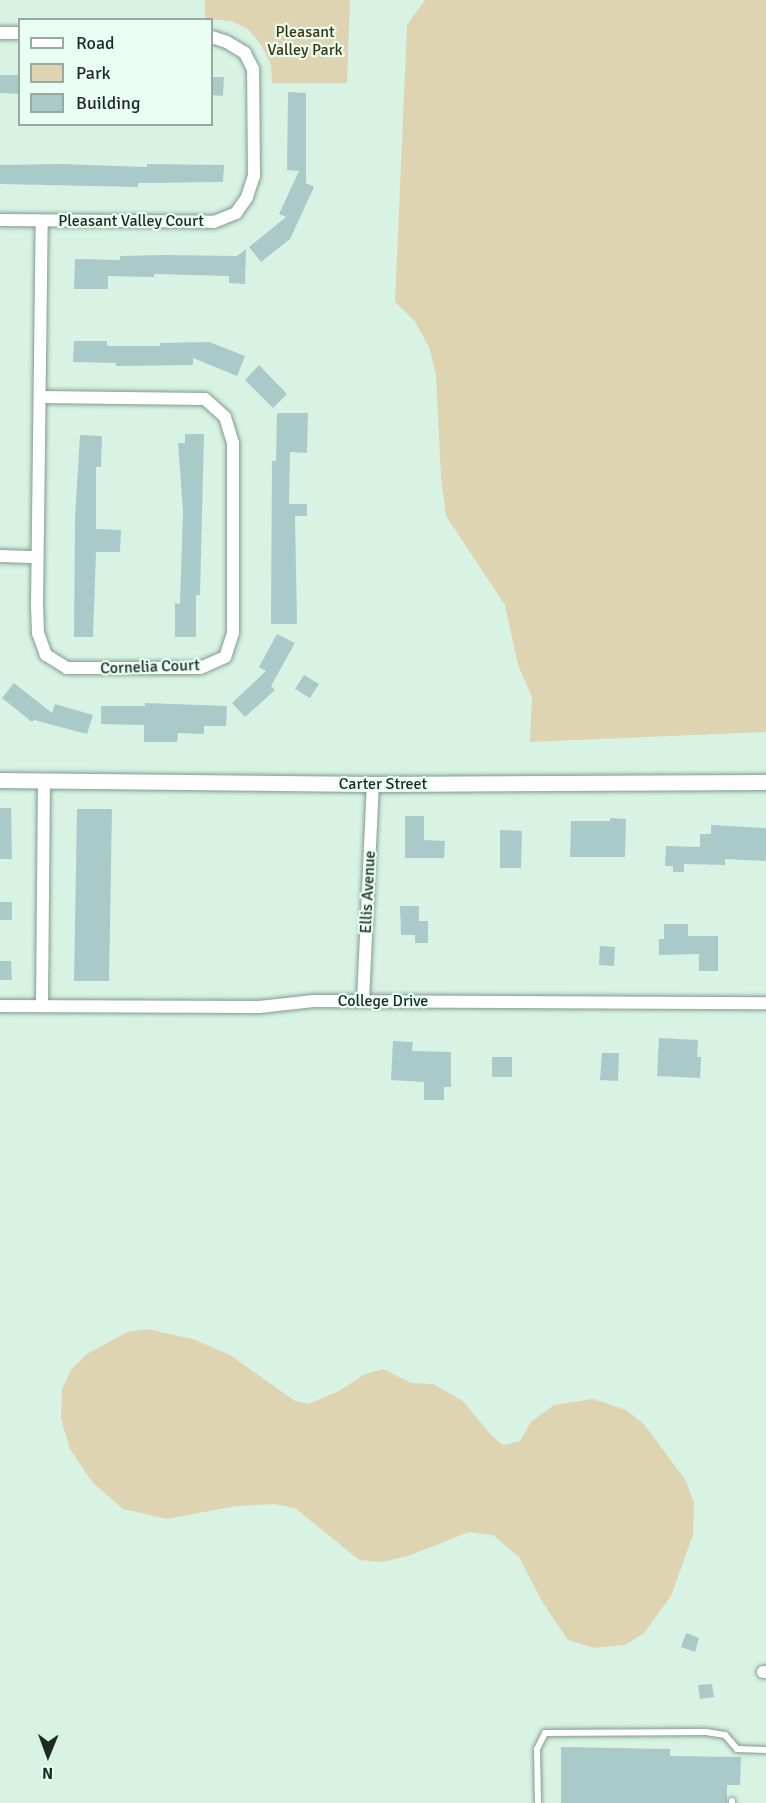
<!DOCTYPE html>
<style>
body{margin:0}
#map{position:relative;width:766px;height:1803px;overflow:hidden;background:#d8f3e4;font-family:Signika,sans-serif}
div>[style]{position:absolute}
.green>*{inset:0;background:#ded4b2}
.building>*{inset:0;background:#aac9c9}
.roads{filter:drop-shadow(0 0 2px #829b8e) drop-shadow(0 0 2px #829b8e)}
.service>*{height:6px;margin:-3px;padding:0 3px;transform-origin:3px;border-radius:3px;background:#fff}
.minor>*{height:12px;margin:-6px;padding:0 6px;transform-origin:6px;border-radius:6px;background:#fff}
.tertiary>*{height:15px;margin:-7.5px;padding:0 7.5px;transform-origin:7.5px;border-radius:7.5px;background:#fff}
span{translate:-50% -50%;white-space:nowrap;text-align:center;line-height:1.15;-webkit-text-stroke:4.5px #e9fef3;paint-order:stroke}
.park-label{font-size:16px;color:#3e330c}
.street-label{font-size:16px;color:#1f2924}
.legend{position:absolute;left:18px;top:18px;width:195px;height:108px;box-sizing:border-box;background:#e9fef3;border:2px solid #98a9a0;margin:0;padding:8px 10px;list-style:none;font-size:18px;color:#1f2924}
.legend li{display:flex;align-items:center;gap:12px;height:30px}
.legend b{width:30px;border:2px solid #98a9a0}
.north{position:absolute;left:18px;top:1725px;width:60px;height:60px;-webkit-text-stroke:4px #e9fef3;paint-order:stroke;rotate:181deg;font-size:16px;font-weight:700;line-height:24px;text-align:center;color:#1f2924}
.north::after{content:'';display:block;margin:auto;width:21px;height:27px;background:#1f2924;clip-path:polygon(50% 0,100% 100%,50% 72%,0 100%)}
</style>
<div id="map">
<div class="green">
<div style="clip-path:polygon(205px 0,350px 0,347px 83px,272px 83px,271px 65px,262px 46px,248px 29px,231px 21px,205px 19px)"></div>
<div style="clip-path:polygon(425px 0,766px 0,766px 732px,530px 742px,532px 697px,518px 665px,505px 605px,446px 516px,441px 477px,436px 375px,429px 347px,414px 320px,395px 302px,407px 25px)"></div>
<div style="clip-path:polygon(147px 1329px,193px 1339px,230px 1355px,295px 1401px,308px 1404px,339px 1391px,365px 1374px,383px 1369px,411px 1383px,433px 1384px,463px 1401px,491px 1435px,503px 1445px,520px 1441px,531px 1422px,554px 1405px,593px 1399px,626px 1410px,644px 1424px,686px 1481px,694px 1503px,693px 1535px,671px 1596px,644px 1633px,625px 1645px,594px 1648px,568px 1640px,543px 1603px,519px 1557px,493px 1535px,469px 1532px,411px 1555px,383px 1562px,359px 1560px,295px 1508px,275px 1504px,236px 1506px,167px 1519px,123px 1509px,92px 1482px,70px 1449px,61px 1419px,62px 1389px,71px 1370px,87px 1354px,127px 1332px)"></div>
</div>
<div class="building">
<div style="clip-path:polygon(0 75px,20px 75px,20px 94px,0 93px)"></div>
<div style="clip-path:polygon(212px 77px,224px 77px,223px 96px,212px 95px)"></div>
<div style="clip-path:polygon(288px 92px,306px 93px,306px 183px,314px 187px,290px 239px,261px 262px,249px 247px,286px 217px,279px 214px,299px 171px,287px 170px)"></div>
<div style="clip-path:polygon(61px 164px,147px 167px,147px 164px,224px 165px,223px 182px,138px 183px,138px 187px,0 184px,0 165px)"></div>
<div style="clip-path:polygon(246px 249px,245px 284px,229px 283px,229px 276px,154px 274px,154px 277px,108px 276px,108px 289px,74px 289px,75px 259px,120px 260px,120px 256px,164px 255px,237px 256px)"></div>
<div style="clip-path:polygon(74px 341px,107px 341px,107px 346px,160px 346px,160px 343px,209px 342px,245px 356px,237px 376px,193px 358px,193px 365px,116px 366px,116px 363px,73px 362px)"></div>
<div style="clip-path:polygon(259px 365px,287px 394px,273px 408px,245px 380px)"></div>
<div style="clip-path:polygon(277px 413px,308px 413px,307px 453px,290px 452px,289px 504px,307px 504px,307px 516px,295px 516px,297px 624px,271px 624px,272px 461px,276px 461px)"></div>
<div style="clip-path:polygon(185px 434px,204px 434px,200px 595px,196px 595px,196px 637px,175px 637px,175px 603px,180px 604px,183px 511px,178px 443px,185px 443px)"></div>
<div style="clip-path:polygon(80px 435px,102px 436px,101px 467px,96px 467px,96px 529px,121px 530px,120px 552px,96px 552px,93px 637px,74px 637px,75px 518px)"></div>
<div style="clip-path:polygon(277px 634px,295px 643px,271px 686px,275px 690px,245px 717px,232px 703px,266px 671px,259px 667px)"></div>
<div style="clip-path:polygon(304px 675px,319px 684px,310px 698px,295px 689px)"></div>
<div style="clip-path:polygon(14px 683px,52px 713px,55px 704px,93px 715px,87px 734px,34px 720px,32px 722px,2px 698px)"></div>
<div style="clip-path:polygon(145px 703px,227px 706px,226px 726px,204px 726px,204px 734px,178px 733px,177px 742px,144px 742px,144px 725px,101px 724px,101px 706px,145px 706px)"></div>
<div style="clip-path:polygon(0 808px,11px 808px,12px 859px,0 859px)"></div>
<div style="clip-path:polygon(77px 809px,112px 809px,109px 981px,74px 981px)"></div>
<div style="clip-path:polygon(405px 816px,424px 816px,424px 840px,445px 841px,444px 858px,405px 858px)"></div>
<div style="clip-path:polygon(610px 818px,626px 819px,625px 857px,570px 857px,571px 821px,610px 821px)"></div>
<div style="clip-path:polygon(711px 825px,766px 828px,766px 861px,725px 859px,725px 865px,684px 864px,684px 872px,673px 872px,673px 866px,665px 866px,666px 846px,700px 847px,700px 834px,711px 834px)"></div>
<div style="clip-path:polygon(500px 830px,522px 831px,521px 868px,500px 868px)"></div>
<div style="clip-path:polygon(0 902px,12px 902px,12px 920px,0 920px)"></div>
<div style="clip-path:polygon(400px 906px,419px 906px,419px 921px,428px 921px,428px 943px,415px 943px,415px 935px,401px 935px)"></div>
<div style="clip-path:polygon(664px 924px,688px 924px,688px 936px,718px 936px,718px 971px,699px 971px,699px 954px,659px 955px,659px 939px,664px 939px)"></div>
<div style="clip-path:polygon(600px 946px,615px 947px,614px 966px,599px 965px)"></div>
<div style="clip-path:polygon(0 961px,11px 961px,12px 980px,0 980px)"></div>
<div style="clip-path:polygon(659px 1038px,698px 1040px,697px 1057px,701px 1057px,700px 1078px,657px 1076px)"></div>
<div style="clip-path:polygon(393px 1041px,413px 1042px,412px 1051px,451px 1052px,451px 1087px,444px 1087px,444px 1100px,424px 1100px,424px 1082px,391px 1080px)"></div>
<div style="clip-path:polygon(602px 1053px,619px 1053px,618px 1081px,600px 1080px)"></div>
<div style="clip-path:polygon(492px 1057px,512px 1057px,512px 1077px,492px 1077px)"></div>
<div style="clip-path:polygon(686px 1633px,699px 1638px,695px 1652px,681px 1647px)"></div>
<div style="clip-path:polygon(712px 1684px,714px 1697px,700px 1699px,698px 1685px)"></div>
<div style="clip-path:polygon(561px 1747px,670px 1749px,670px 1756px,741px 1757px,740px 1785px,727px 1785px,727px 1803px,561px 1803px)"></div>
</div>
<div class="roads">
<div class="service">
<div style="left:732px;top:1801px;width:2px;rotate:90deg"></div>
<div style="left:538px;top:1803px;width:54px;rotate:-91.1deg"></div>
<div style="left:537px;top:1749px;width:18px;rotate:-63deg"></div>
<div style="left:545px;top:1733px;width:161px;rotate:-0.4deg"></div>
<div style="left:706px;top:1732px;width:19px;rotate:9deg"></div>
<div style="left:725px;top:1735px;width:18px;rotate:49deg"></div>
<div style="left:737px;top:1749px;width:29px;rotate:2deg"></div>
</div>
<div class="minor">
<div style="left:0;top:33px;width:20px"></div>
<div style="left:0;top:220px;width:214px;rotate:0.5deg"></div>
<div style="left:214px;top:222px;width:24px;rotate:-22deg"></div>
<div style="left:236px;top:213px;width:19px;rotate:-55deg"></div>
<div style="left:247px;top:197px;width:22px;rotate:-72deg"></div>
<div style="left:254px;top:176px;width:107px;rotate:-90.5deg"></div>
<div style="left:253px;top:69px;width:18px;rotate:-117deg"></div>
<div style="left:245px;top:53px;width:21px;rotate:-149deg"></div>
<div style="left:227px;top:42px;width:16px;rotate:-162deg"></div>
<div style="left:40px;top:397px;width:165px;rotate:0.7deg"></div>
<div style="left:205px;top:399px;width:27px;rotate:42deg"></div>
<div style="left:225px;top:417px;width:27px;rotate:73deg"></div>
<div style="left:233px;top:443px;width:190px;rotate:90deg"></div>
<div style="left:233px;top:633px;width:25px;rotate:108deg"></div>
<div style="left:225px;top:657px;width:27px;rotate:156deg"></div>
<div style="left:200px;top:668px;width:133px;rotate:180deg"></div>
<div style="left:67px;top:668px;width:25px;rotate:-148deg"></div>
<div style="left:46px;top:655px;width:23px;rotate:-110deg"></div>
<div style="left:38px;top:633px;width:27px;rotate:-92deg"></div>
<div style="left:37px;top:606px;width:385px;rotate:-89.3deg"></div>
<div style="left:0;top:556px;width:37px;rotate:2deg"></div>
<div style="left:363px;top:1001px;width:217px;rotate:-87.4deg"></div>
<div style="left:0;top:1006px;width:259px;rotate:0.2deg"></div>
<div style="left:259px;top:1007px;width:55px;rotate:-6.2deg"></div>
<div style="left:314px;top:1001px;width:452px;rotate:0.3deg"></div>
<div style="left:42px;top:1006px;width:225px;rotate:-89.5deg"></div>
<div style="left:763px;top:1672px;width:3px"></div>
</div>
<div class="tertiary">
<div style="left:0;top:780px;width:373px;rotate:0.6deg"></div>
<div style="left:373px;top:784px;width:393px;rotate:-0.3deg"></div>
</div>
</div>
<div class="park-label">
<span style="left:305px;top:41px">Pleasant<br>Valley Park</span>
</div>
<div class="street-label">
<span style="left:131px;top:221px">Pleasant Valley Court</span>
<span style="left:150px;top:667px;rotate:-2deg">Cornelia Court</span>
<span style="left:383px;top:784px">Carter Street</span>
<span style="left:368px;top:892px;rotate:-87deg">Ellis Avenue</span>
<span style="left:383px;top:1001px">College Drive</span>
</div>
<ul class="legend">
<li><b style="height:8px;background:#fff"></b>Road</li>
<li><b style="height:16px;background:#ded4b2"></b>Park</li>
<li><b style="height:16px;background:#aac9c9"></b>Building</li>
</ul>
<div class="north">N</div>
</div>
